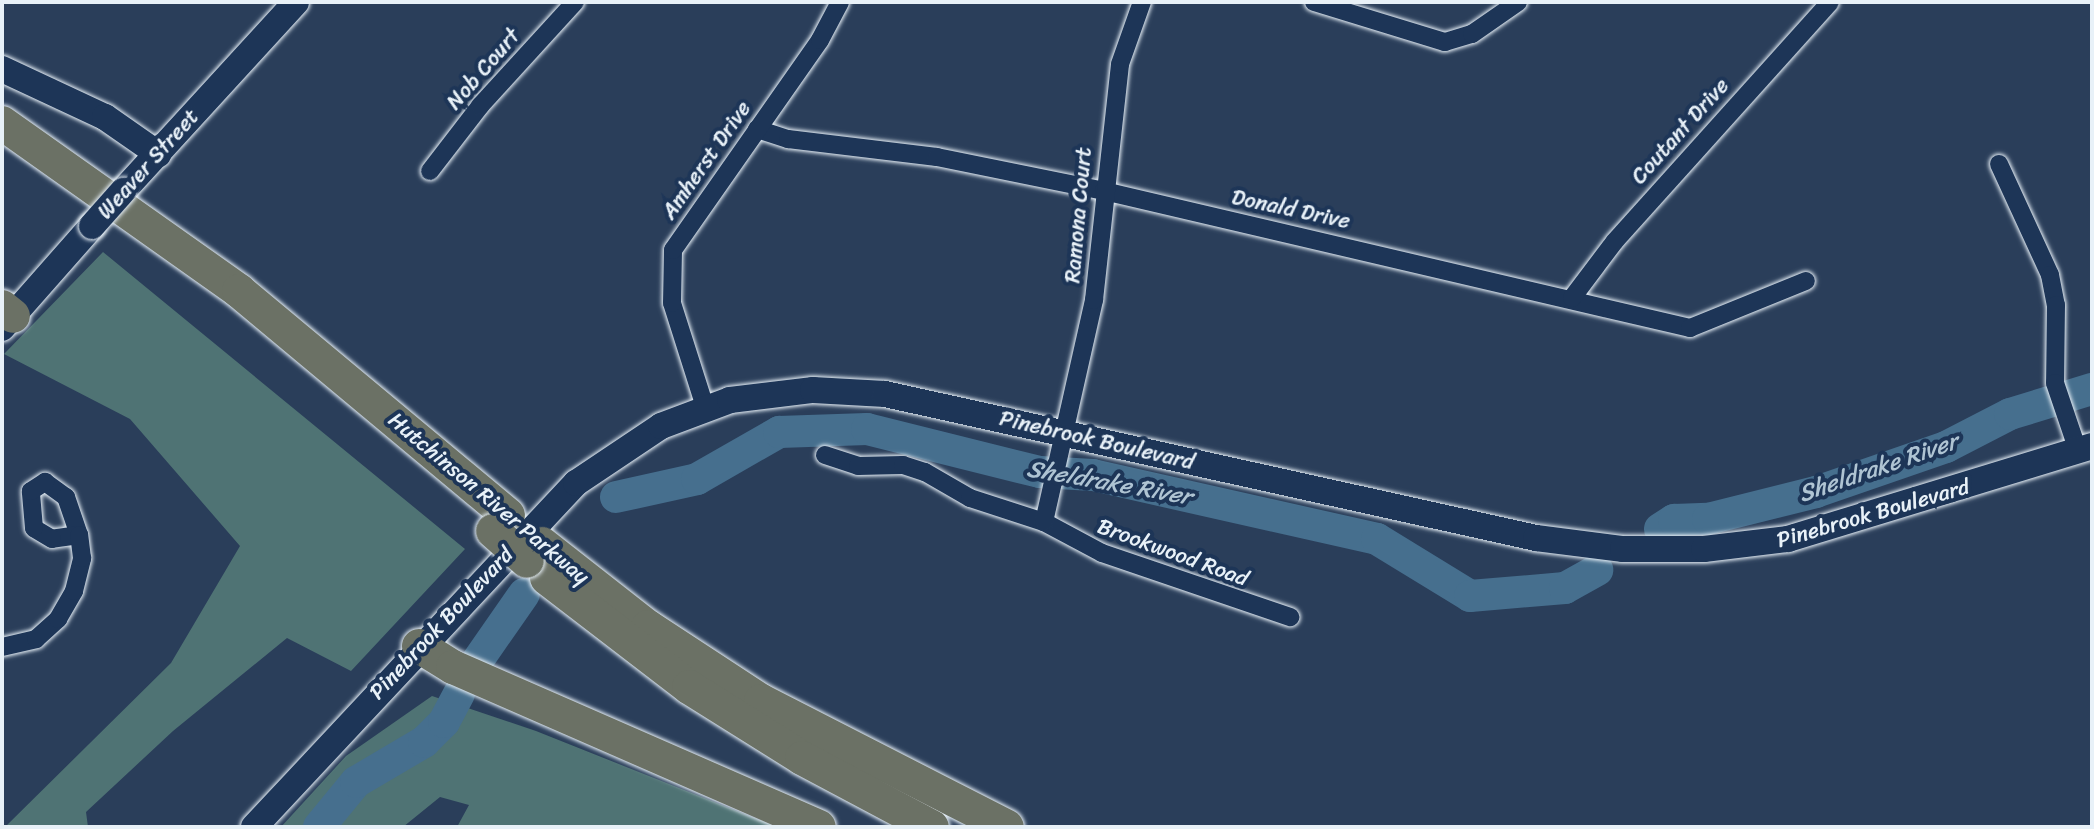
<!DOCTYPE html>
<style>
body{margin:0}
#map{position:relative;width:2094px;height:829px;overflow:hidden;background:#2a3e5a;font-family:Sriracha,sans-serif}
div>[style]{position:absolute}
.green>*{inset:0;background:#4f7374}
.river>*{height:32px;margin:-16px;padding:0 16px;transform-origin:16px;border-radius:16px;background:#466f8e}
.roads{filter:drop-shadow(0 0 2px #e8f1f8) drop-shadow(0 0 2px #e8f1f8)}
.street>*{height:18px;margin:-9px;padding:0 9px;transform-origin:9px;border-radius:9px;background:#1d3557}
.secondary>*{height:26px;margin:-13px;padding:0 13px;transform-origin:13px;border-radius:13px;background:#1d3557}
.highway>*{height:34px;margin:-17px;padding:0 17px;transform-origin:17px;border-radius:17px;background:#6b7165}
.bridges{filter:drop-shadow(0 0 2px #e8f1f8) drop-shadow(0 0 2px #e8f1f8)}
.secondary-bridge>*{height:26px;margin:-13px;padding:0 13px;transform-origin:13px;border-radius:13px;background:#1d3557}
.highway-bridge>*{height:34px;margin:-17px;padding:0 17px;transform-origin:17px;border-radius:17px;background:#6b7165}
span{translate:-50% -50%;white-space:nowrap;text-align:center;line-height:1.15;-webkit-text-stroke:8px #1d3557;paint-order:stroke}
.street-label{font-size:22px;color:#e8f1f8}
.water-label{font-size:24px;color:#afc4d3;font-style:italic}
.frame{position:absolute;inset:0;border:4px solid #e8f1f8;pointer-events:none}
</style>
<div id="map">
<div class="green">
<div style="clip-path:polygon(103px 252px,465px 549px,351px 671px,287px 638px,173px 731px,86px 812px,88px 827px,5px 827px,171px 663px,240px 546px,130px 419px,4px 354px)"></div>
<div style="clip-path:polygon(432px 696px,536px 731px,777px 827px,457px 827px,469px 805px,440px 797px,403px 827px,281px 827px,346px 756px)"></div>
</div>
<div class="river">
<div style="left:616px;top:497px;width:83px;rotate:-12.5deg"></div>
<div style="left:697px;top:479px;width:95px;rotate:-29.8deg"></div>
<div style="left:779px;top:432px;width:88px;rotate:-2deg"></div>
<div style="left:867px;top:429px;width:178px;rotate:14deg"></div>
<div style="left:1040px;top:472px;width:53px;rotate:3.2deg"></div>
<div style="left:1093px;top:475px;width:291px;rotate:12.7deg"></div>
<div style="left:1377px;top:539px;width:109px;rotate:31.5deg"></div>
<div style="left:1470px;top:596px;width:95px;rotate:-4.8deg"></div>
<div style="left:1565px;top:588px;width:37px;rotate:-29deg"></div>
<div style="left:1660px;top:529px;width:17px;rotate:-33deg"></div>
<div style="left:1674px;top:520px;width:34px;rotate:-2deg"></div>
<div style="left:1708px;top:519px;width:111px;rotate:-14deg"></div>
<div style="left:1816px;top:492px;width:138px;rotate:-19.1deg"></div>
<div style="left:1946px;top:447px;width:72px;rotate:-27.3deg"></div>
<div style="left:2010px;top:414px;width:86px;rotate:-17deg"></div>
<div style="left:476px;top:663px;width:84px;rotate:-55.2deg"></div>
<div style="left:319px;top:827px;width:58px;rotate:-50.6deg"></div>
<div style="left:356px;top:782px;width:79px;rotate:-30.5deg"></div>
<div style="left:424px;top:742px;width:28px;rotate:-45deg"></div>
<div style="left:444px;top:722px;width:32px;rotate:-62deg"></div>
</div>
<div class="roads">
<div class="street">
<div style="left:1314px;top:2px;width:137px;rotate:17deg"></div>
<div style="left:1445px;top:42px;width:28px;rotate:-17deg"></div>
<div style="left:1472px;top:34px;width:56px;rotate:-34.8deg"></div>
<div style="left:757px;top:129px;width:33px;rotate:18deg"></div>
<div style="left:788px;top:139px;width:150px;rotate:6.9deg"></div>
<div style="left:937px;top:157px;width:170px;rotate:11.5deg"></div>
<div style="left:1104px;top:191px;width:602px;rotate:13.16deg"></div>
<div style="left:1690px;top:328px;width:125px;rotate:-22.1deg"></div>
<div style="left:1999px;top:164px;width:122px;rotate:65.3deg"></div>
<div style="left:2050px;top:275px;width:31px;rotate:79deg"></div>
<div style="left:2056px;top:305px;width:78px;rotate:90.7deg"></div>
<div style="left:2055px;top:383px;width:72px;rotate:71.3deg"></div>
<div style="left:430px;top:171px;width:82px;rotate:-52.4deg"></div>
<div style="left:480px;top:106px;width:141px;rotate:-47.6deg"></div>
<div style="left:1572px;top:298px;width:71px;rotate:-53deg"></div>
<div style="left:1615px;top:241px;width:321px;rotate:-48deg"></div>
<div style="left:705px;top:407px;width:109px;rotate:-107.6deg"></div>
<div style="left:672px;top:303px;width:53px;rotate:-88.9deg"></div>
<div style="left:673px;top:250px;width:256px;rotate:-55deg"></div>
<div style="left:820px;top:40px;width:43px;rotate:-62.2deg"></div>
<div style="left:825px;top:455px;width:35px;rotate:18deg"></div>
<div style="left:858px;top:466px;width:45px;rotate:-1.3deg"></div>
<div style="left:903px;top:465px;width:23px;rotate:18deg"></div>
<div style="left:925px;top:472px;width:52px;rotate:30deg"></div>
<div style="left:970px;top:498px;width:78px;rotate:18deg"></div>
<div style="left:1044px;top:522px;width:66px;rotate:28.1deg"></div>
<div style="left:1102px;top:553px;width:199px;rotate:18.8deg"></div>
<div style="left:45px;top:482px;width:26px;rotate:36deg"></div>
<div style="left:66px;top:497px;width:40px;rotate:71.1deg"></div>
<div style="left:79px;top:535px;width:27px;rotate:172deg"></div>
<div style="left:52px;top:539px;width:21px;rotate:-149deg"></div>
<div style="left:34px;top:528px;width:37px;rotate:-95deg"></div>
<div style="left:31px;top:491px;width:17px;rotate:-33deg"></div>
<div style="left:1044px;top:522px;width:228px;rotate:-77.3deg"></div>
<div style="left:1094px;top:300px;width:237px;rotate:-83.7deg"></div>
<div style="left:1120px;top:64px;width:66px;rotate:-70.5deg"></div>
<div style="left:2px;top:647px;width:35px;rotate:-13deg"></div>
<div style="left:36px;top:639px;width:30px;rotate:-42deg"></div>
<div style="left:58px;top:619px;width:32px;rotate:-60deg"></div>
<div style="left:74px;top:591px;width:34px;rotate:-76deg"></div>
<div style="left:82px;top:558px;width:23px;rotate:-97deg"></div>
</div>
<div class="secondary">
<div style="left:2px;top:69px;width:114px;rotate:25deg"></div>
<div style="left:105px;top:117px;width:65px;rotate:34.9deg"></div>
<div style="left:123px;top:191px;width:256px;rotate:-47.5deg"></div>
<div style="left:2px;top:328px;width:136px;rotate:-48.6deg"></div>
<div style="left:254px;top:827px;width:471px;rotate:-46.9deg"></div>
<div style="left:576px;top:483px;width:102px;rotate:-33.8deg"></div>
<div style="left:661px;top:426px;width:74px;rotate:-20.6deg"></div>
<div style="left:730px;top:400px;width:84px;rotate:-6.9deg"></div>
<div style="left:813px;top:390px;width:72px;rotate:3.2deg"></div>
<div style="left:885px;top:394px;width:667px;rotate:12.47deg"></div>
<div style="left:1536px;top:538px;width:88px;rotate:7.2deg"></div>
<div style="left:1623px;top:549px;width:81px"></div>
<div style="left:1704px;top:549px;width:85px;rotate:-6.8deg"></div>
<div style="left:1788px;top:539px;width:318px;rotate:-17deg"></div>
</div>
<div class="highway">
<div style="left:2px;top:123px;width:291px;rotate:35.3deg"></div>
<div style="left:239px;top:291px;width:350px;rotate:39.8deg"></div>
<div style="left:2px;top:307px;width:14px;rotate:39deg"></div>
<div style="left:542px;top:544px;width:135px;rotate:38.1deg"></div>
<div style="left:648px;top:627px;width:135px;rotate:33.2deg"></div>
<div style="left:761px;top:701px;width:276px;rotate:27.1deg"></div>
<div style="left:547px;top:578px;width:179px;rotate:37.5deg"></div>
<div style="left:689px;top:687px;width:133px;rotate:32.1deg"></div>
<div style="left:802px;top:758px;width:147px;rotate:28deg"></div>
<div style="left:419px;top:646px;width:40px;rotate:32deg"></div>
<div style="left:453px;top:667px;width:399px;rotate:23.6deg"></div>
</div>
</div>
<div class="bridges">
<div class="secondary-bridge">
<div style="left:92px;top:226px;width:47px;rotate:-48.5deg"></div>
</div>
<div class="highway-bridge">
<div style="left:493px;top:531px;width:45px;rotate:41.4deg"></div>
</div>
</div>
<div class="street-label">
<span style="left:483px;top:69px;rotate:-49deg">Nob Court</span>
<span style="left:1680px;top:131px;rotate:-48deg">Coutant Drive</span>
<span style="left:706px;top:160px;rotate:-55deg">Amherst Drive</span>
<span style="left:148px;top:164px;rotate:-48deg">Weaver Street</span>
<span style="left:1291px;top:209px;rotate:12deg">Donald Drive</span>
<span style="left:1078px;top:215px;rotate:-85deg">Ramona Court</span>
<span style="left:1097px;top:440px;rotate:13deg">Pinebrook Boulevard</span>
<span style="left:489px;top:498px;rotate:40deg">Hutchinson River Parkway</span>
<span style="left:1873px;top:513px;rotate:-16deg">Pinebrook Boulevard</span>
<span style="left:1173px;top:552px;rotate:20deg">Brookwood Road</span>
<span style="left:441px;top:623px;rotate:-47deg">Pinebrook Boulevard</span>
</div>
<div class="water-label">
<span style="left:1878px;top:468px;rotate:-19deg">Sheldrake River</span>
<span style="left:1109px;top:483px;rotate:10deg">Sheldrake River</span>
</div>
<div class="frame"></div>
</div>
